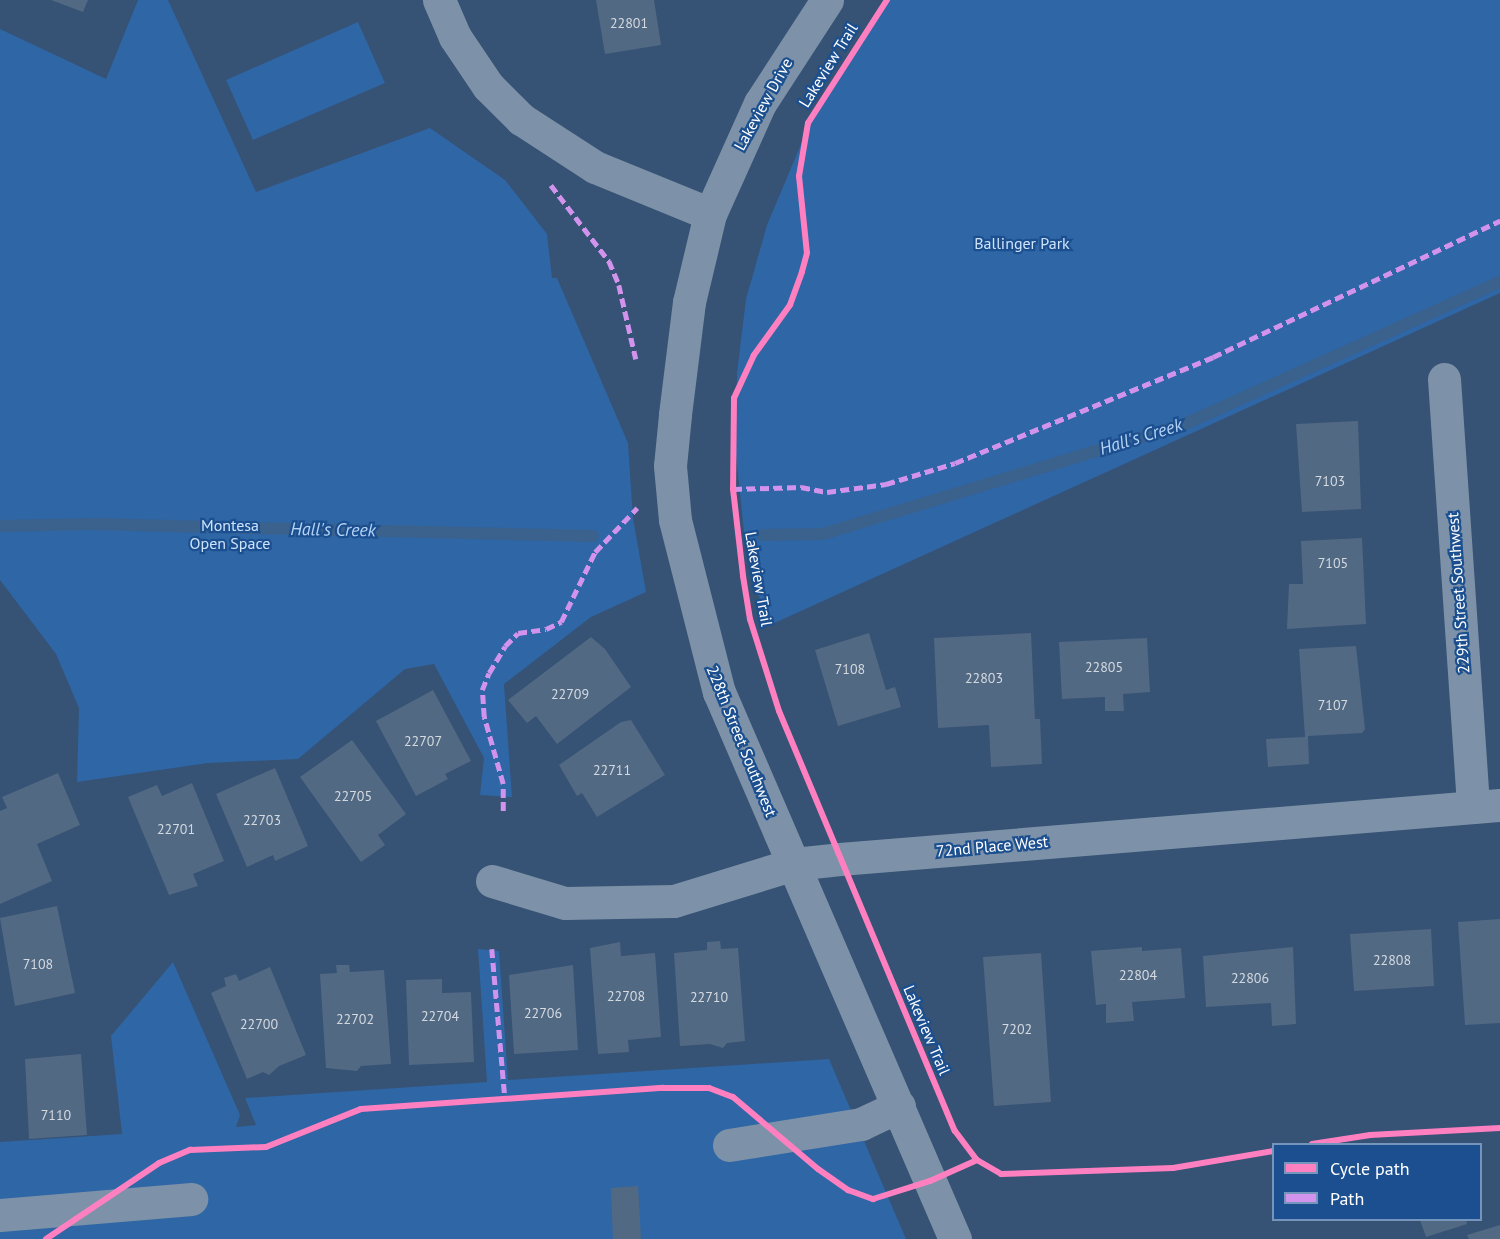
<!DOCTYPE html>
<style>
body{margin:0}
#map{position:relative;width:1500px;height:1239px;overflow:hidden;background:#365274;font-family:"PT Sans",sans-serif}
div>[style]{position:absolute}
.green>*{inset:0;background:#2f66a5}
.stream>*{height:12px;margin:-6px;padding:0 6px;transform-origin:6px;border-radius:6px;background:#3b618d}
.building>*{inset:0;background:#526984}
.minor>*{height:33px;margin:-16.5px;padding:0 16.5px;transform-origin:16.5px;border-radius:16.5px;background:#7d92a8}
.quiet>*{height:4.5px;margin-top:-2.25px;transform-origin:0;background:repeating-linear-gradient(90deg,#d193ec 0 9px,transparent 0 13.5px)}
.cycleway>*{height:6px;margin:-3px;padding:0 3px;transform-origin:3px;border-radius:3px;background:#ff80c0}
span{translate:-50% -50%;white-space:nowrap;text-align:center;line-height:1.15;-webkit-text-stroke:4.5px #1b4f8f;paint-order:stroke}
.number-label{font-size:14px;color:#d4dae0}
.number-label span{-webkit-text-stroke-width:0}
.street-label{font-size:16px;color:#fff}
.park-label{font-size:16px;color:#cfe3fa}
.water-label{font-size:18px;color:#b5d3f5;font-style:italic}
.legend{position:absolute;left:1272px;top:1143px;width:210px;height:78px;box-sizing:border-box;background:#1b4f8f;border:2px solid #7695bc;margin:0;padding:8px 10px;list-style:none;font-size:18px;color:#fff}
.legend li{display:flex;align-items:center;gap:12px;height:30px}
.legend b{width:30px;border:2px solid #7695bc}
</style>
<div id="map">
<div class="green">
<div style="clip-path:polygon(138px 0,168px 0,256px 192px,430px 128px,505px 180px,547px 234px,552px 278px,557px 278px,628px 443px,633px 518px,646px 592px,591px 617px,504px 684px,512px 797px,480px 795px,484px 758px,434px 664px,405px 669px,298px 759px,208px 763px,77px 782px,79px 708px,56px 654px,0 580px,0 29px,106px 79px)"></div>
<div style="clip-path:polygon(889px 0,1500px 0,1500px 293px,768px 626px,746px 552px,736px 454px,737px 373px,746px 299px,767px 225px,820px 99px)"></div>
<div style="clip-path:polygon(358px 22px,385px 83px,253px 140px,226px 80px)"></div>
<div style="clip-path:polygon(478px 949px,499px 951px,508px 1080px,829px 1059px,906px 1239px,0 1239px,0 1142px,122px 1134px,111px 1036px,173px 962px,240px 1115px,236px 1127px,256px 1125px,245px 1098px,487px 1082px)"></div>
</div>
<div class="stream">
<div style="left:0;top:526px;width:91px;rotate:-1.3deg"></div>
<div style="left:91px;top:524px;width:502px;rotate:1.37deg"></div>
<div style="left:763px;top:535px;width:60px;rotate:-1deg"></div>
<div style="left:823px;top:534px;width:378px;rotate:-16.9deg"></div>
<div style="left:1185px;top:424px;width:346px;rotate:-24.3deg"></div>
</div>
<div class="building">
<div style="clip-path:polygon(51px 0,88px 0,83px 12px)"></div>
<div style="clip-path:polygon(596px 0,654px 0,661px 45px,605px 54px)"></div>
<div style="clip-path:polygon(1358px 421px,1361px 509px,1302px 512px,1296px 424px)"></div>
<div style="clip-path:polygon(1362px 538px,1366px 624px,1287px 629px,1289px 584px,1303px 584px,1301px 541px)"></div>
<div style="clip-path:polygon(869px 633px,886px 690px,895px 687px,901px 707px,838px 726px,815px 650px)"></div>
<div style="clip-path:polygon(1031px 633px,1035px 719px,1040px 719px,1042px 764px,991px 767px,989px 725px,938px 728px,934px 638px)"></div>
<div style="clip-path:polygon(591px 637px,605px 649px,631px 687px,557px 744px,536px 716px,527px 723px,508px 700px)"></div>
<div style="clip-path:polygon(1147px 638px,1150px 692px,1123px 694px,1124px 711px,1105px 711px,1105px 697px,1062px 699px,1059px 642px)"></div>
<div style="clip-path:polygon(1356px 646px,1365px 729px,1362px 733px,1308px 736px,1309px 764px,1268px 767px,1266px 739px,1305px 737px,1299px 649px)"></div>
<div style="clip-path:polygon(433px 690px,471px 761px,445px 774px,448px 779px,416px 796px,376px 721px)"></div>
<div style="clip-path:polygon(631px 720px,665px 775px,597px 817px,582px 793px,577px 796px,559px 765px,621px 722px)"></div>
<div style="clip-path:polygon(352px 740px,406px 814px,378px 835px,385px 845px,361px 862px,300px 777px)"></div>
<div style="clip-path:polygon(275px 768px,308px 846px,275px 861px,273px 855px,247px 867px,216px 794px)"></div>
<div style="clip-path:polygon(58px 773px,80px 825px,37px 844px,52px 881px,0 904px,0 811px,7px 808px,2px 797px)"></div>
<div style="clip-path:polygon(192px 783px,224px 861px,193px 874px,198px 886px,169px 895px,128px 797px,157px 785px,162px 796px)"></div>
<div style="clip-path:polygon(57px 906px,75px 993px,15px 1006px,0 918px)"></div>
<div style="clip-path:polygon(1500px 919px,1500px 1023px,1465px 1025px,1458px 922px)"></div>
<div style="clip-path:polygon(1431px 929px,1434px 986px,1354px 991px,1350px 934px)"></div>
<div style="clip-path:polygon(720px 941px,721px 949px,738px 948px,745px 1041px,727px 1043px,723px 1048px,710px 1044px,680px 1046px,674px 953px,707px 950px,707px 942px)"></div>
<div style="clip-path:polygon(620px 942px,621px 956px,655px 953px,661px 1037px,628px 1040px,629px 1052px,598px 1054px,590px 948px)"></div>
<div style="clip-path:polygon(1142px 947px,1142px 951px,1181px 948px,1185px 998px,1132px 1002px,1134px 1021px,1106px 1023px,1106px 1004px,1096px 1005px,1091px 951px)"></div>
<div style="clip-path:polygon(1293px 947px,1296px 1024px,1272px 1026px,1271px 1003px,1206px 1007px,1203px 956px)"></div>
<div style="clip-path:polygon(1041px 953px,1051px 1102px,994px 1106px,983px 957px)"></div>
<div style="clip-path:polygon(336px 965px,349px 965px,350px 972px,384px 970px,391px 1064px,361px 1066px,357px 1071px,326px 1068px,320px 974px,337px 973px)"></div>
<div style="clip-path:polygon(573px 965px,578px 1050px,514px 1054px,509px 975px)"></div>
<div style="clip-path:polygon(270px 967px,306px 1055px,279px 1066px,269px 1075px,263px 1072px,247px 1079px,211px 993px,226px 986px,224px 978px,236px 974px,239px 981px)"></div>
<div style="clip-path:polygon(442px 979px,442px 993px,471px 992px,474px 1062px,409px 1065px,406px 980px)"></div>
<div style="clip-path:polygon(81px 1054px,87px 1135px,29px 1139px,25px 1059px)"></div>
<div style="clip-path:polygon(638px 1186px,641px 1239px,613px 1239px,611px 1188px)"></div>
<div style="clip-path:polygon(1420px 1220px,1466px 1220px,1467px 1224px,1426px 1237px)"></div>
<div style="clip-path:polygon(1500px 1225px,1500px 1239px,1469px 1239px,1467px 1235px)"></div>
</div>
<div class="minor">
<div style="left:439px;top:0;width:40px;rotate:66.6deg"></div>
<div style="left:455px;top:37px;width:59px;rotate:56deg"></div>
<div style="left:488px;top:86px;width:47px;rotate:45deg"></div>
<div style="left:521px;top:119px;width:88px;rotate:33deg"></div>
<div style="left:595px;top:167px;width:124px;rotate:22.2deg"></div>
<div style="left:827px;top:0;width:123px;rotate:123deg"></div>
<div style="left:760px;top:103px;width:122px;rotate:114.2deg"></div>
<div style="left:710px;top:214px;width:90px;rotate:103.4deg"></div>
<div style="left:689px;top:302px;width:114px;rotate:97.1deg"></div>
<div style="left:675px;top:415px;width:51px;rotate:95.6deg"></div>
<div style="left:670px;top:466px;width:54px;rotate:84.7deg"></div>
<div style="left:675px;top:520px;width:178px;rotate:75.7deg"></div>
<div style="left:719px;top:692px;width:596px;rotate:66.66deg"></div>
<div style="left:1444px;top:379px;width:429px;rotate:86.1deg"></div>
<div style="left:492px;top:881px;width:76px;rotate:16.8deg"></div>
<div style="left:565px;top:903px;width:109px;rotate:-1.1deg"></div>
<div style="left:674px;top:901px;width:126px;rotate:-17.1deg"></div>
<div style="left:794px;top:864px;width:46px;rotate:-6.2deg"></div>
<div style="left:840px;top:859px;width:662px;rotate:-4.68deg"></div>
<div style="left:729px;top:1145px;width:134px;rotate:-9deg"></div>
<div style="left:861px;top:1124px;width:42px;rotate:-25.3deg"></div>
<div style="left:0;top:1215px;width:192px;rotate:-4.8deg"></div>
</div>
<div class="quiet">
<div style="left:551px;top:185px;width:96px;rotate:52.7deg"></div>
<div style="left:609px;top:261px;width:26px;rotate:67deg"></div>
<div style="left:619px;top:285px;width:76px;rotate:77.1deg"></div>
<div style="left:733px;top:489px;width:68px;rotate:-1.7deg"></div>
<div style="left:801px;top:487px;width:26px;rotate:11deg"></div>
<div style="left:827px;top:492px;width:60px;rotate:-7.7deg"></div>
<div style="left:886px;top:484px;width:72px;rotate:-16.9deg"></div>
<div style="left:955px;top:463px;width:279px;rotate:-22.3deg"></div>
<div style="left:1213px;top:357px;width:318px;rotate:-25.4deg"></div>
<div style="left:503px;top:811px;width:27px;rotate:-90deg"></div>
<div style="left:503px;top:784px;width:70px;rotate:-105.8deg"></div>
<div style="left:484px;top:717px;width:27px;rotate:-94deg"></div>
<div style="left:482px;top:690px;width:18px;rotate:-68deg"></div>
<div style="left:489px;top:673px;width:31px;rotate:-59deg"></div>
<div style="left:505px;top:646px;width:18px;rotate:-45deg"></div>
<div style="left:518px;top:633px;width:28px;rotate:-8deg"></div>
<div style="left:546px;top:629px;width:17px;rotate:-25deg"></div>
<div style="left:561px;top:622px;width:78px;rotate:-64.1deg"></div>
<div style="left:595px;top:552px;width:61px;rotate:-46.3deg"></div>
<div style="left:492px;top:949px;width:151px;rotate:85deg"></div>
</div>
<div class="cycleway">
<div style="left:887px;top:0;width:146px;rotate:122.7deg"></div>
<div style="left:808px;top:123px;width:54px;rotate:99.6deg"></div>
<div style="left:799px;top:176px;width:77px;rotate:84.1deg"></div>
<div style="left:807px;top:253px;width:20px;rotate:105deg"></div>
<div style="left:802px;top:272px;width:35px;rotate:110deg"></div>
<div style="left:790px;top:305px;width:62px;rotate:125.8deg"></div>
<div style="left:754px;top:355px;width:47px;rotate:114.9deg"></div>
<div style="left:734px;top:398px;width:91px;rotate:90.6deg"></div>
<div style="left:733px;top:489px;width:88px;rotate:83.4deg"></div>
<div style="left:743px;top:576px;width:44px;rotate:80.8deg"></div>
<div style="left:750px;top:619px;width:96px;rotate:72.5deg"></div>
<div style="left:779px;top:711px;width:455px;rotate:67.3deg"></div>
<div style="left:955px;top:1131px;width:36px;rotate:53deg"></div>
<div style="left:977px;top:1160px;width:28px;rotate:30deg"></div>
<div style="left:1001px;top:1174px;width:172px;rotate:-2deg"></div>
<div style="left:1173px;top:1168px;width:102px;rotate:-9.6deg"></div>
<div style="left:1312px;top:1144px;width:59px;rotate:-8.8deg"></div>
<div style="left:1370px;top:1135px;width:130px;rotate:-3.1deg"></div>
<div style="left:46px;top:1239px;width:136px;rotate:-33.9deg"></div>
<div style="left:159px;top:1163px;width:34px;rotate:-23deg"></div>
<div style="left:190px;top:1150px;width:76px;rotate:-2.3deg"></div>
<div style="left:266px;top:1147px;width:102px;rotate:-21.8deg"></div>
<div style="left:361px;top:1109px;width:303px;rotate:-4deg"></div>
<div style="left:663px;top:1088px;width:46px"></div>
<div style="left:709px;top:1088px;width:26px;rotate:21deg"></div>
<div style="left:733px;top:1097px;width:111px;rotate:40.3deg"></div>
<div style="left:818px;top:1169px;width:37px;rotate:35deg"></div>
<div style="left:848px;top:1190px;width:27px;rotate:20deg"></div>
<div style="left:873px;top:1199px;width:60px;rotate:-17.5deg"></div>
<div style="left:930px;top:1181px;width:51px;rotate:-24.1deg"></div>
</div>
<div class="number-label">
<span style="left:629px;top:23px">22801</span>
<span style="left:1330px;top:481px">7103</span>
<span style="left:1333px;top:563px">7105</span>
<span style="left:1104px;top:667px">22805</span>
<span style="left:850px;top:669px">7108</span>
<span style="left:984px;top:678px">22803</span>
<span style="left:570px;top:694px">22709</span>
<span style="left:1333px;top:705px">7107</span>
<span style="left:423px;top:741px">22707</span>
<span style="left:612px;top:770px">22711</span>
<span style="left:353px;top:796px">22705</span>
<span style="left:262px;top:820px">22703</span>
<span style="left:176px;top:829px">22701</span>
<span style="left:1392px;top:960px">22808</span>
<span style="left:38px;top:964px">7108</span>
<span style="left:1138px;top:975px">22804</span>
<span style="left:1250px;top:978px">22806</span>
<span style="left:626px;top:996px">22708</span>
<span style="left:709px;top:997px">22710</span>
<span style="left:543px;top:1013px">22706</span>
<span style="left:440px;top:1016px">22704</span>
<span style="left:355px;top:1019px">22702</span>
<span style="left:259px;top:1024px">22700</span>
<span style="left:1017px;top:1029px">7202</span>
<span style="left:56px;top:1115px">7110</span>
</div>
<div class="street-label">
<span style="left:828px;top:65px;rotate:-58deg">Lakeview Trail</span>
<span style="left:763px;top:104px;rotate:-61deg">Lakeview Drive</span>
<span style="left:759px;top:579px;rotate:80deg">Lakeview Trail</span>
<span style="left:1458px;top:593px;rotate:-94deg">229th Street Southwest</span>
<span style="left:742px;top:741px;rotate:68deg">228th Street Southwest</span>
<span style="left:992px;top:846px;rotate:-5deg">72nd Place West</span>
<span style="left:927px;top:1030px;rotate:67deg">Lakeview Trail</span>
</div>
<div class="park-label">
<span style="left:1022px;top:243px">Ballinger Park</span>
<span style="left:230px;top:534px">Montesa<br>Open Space</span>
</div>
<div class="water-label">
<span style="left:1141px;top:437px;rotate:-17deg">Hall's Creek</span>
<span style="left:333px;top:530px;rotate:1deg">Hall's Creek</span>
</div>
<ul class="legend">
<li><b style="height:8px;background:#ff80c0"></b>Cycle path</li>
<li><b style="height:8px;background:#d193ec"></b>Path</li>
</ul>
</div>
